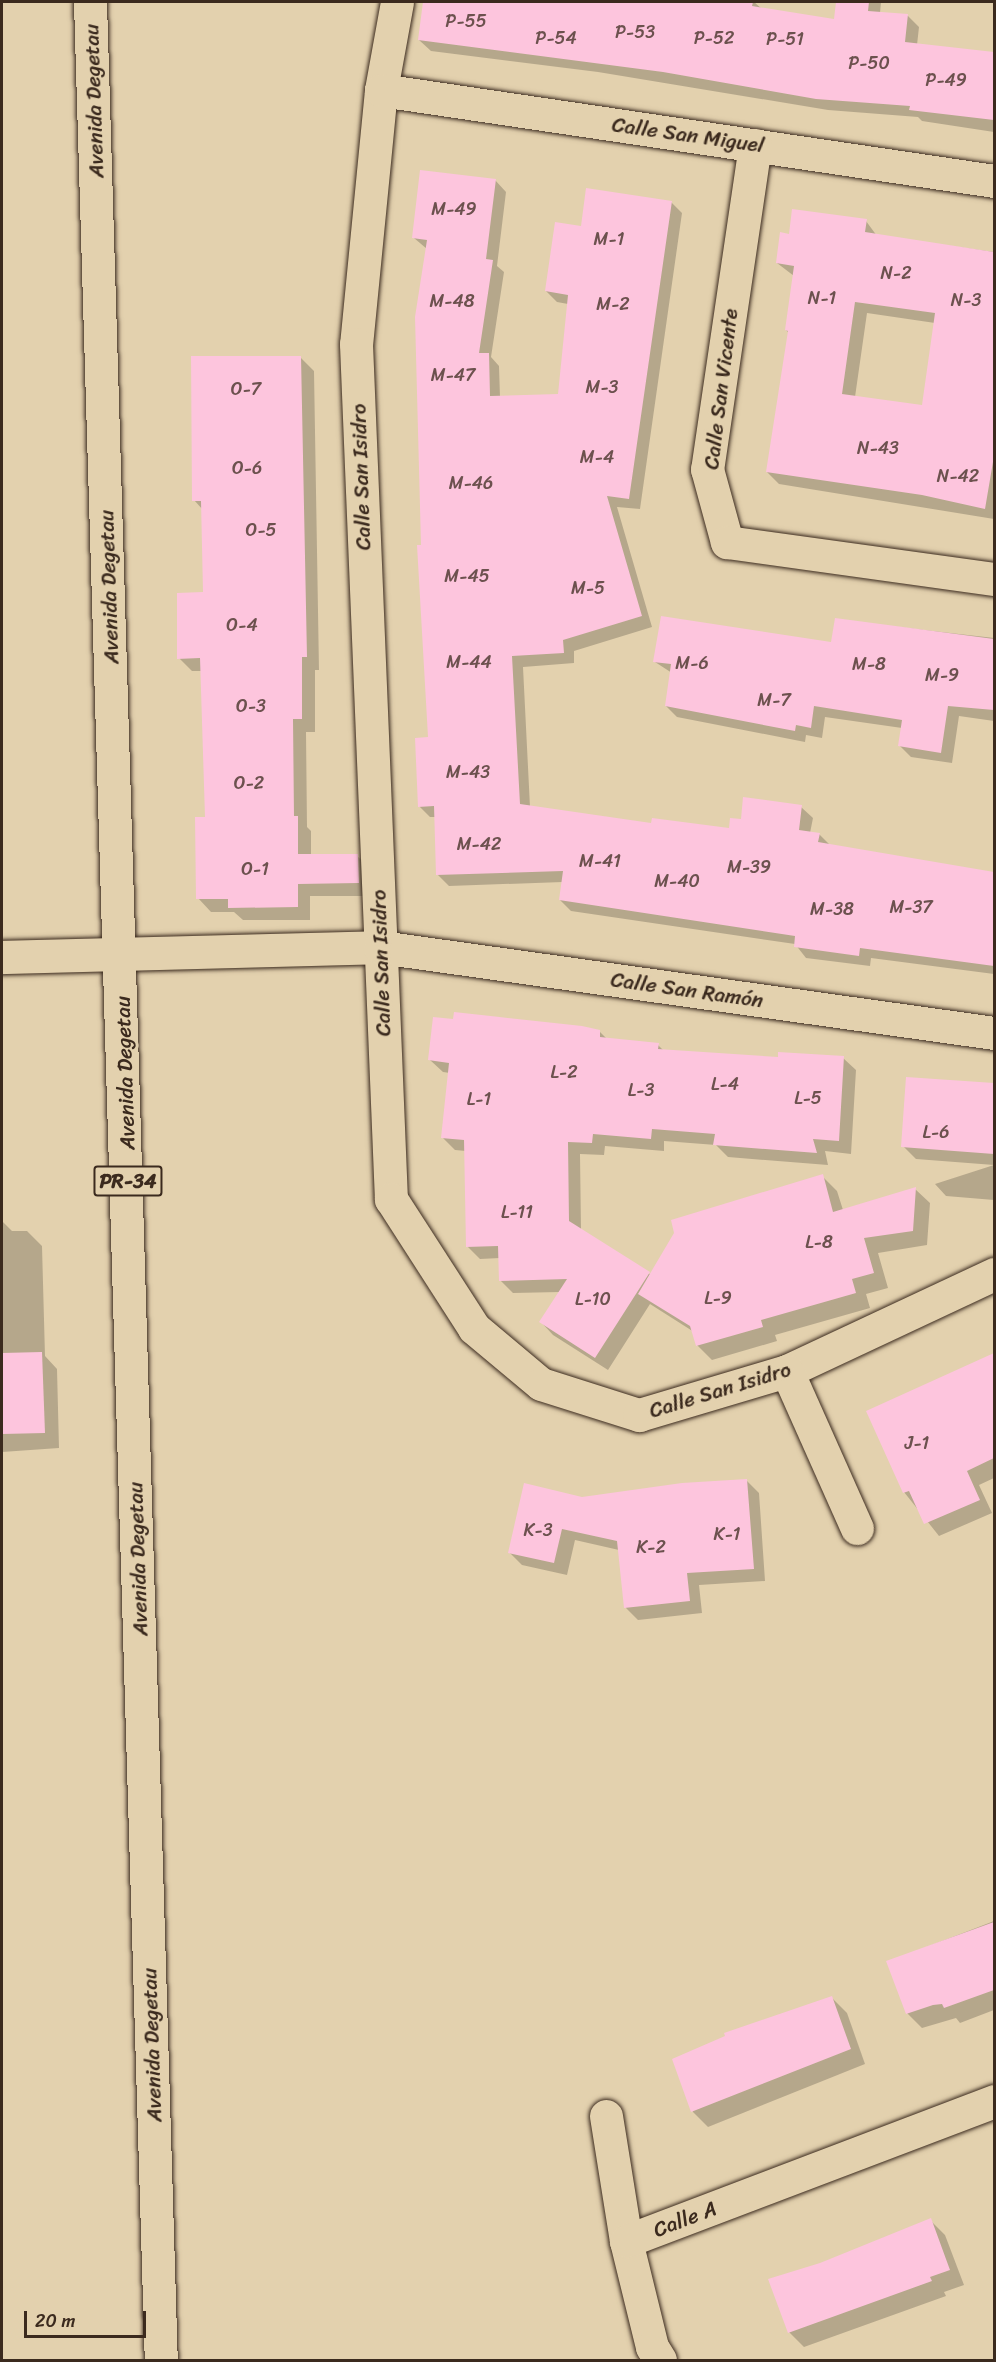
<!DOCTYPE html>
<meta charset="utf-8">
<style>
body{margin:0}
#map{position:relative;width:996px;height:2362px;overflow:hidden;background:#e3d1ae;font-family:Sriracha,sans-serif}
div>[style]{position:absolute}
.shadow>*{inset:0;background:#0003}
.building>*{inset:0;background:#fdc5dd}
.roads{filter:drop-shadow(0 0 2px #3b2a1e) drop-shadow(0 0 2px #3b2a1e)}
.street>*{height:33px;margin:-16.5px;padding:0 16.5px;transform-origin:16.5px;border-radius:16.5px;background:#e3d1ae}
.primary>*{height:33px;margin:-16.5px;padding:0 16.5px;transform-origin:16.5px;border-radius:16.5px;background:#e3d1ae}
span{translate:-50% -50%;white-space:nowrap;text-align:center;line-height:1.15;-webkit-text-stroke:6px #e3d1ae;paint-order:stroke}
.number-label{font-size:18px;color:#6c514e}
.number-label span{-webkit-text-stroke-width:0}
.shield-label span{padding:2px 4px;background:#e3d1ae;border:2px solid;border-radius:4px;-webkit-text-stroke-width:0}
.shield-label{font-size:20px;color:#3b2a1e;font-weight:700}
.street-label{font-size:21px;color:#3b2a1e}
.frame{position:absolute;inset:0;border:3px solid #3b2a1e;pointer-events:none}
.scale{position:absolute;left:24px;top:2311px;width:122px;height:27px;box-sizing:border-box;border:3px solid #3b2a1e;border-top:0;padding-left:8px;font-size:18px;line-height:21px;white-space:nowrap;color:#3b2a1e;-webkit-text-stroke:4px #e3d1ae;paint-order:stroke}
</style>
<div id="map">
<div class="shadow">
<div style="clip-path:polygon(424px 2px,754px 2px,762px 9px,835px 21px,838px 2px,881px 2px,880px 13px,908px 16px,919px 27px,917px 45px,994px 53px,994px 132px,922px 121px,918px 117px,828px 110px,598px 72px,431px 51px,419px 40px)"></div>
<div style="clip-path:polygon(495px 180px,506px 192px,497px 266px,504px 272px,491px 357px,499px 366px,500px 397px,560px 396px,568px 304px,557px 302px,546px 291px,582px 227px,671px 202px,682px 213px,640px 509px,617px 507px,652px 627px,574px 651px,574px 663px,523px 667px,530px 807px,653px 825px,730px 830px,742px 820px,801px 807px,813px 818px,810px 833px,819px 834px,830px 845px,994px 873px,994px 974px,871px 958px,870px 966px,806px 958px,795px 944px,571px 911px,560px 900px,563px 882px,449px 886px,437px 874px,436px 817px,430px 817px,419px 806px,430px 739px,422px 546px,427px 249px,414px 238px)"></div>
<div style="clip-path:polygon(evenodd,866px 221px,877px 236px,994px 252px,994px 519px,779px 484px,767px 472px,789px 333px,786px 330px,794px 276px,777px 263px,790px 236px,866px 221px,867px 313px,935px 323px,923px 406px,855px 397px,867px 313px)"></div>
<div style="clip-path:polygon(301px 358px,314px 371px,319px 670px,315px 670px,315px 732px,306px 732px,307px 827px,311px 831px,311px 855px,357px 856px,371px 869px,372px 896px,310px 896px,310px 920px,243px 920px,234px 912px,211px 912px,198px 898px,206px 818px,202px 671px,192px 671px,179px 658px,204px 594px,203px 510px,194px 500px)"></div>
<div style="clip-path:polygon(836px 620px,994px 638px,994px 721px,959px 716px,952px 763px,911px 757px,900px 746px,902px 728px,825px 717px,822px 738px,806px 735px,805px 742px,677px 717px,666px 706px,672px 673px,655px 662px,832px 644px)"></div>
<div style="clip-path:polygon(600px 1032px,608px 1040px,658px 1045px,664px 1051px,779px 1059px,843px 1058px,856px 1070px,851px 1154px,825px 1151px,828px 1165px,728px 1157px,716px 1145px,664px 1141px,664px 1151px,605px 1146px,604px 1155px,580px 1154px,581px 1230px,651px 1275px,822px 1176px,837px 1191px,843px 1210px,915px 1189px,930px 1203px,927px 1245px,878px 1253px,888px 1288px,866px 1294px,870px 1308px,775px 1335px,777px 1341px,712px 1360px,697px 1345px,694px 1332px,650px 1304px,608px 1370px,553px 1335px,541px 1322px,560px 1292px,513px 1293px,500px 1280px,500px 1258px,480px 1259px,467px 1246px,466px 1151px,455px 1150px,443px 1138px,450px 1073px,443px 1072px,430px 1060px)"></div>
<div style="clip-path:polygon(907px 1079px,994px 1089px,994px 1200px,946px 1196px,935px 1184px,994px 1165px,916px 1159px,903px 1146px)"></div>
<div style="clip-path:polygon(2px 1221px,12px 1231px,27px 1231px,42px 1246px,45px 1356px,57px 1369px,59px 1448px,2px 1452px)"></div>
<div style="clip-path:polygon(994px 1354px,994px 1478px,979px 1485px,992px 1513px,939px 1536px,904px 1492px,868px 1411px)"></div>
<div style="clip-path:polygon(747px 1481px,759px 1493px,765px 1581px,699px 1585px,702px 1613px,638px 1620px,626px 1608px,619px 1550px,575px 1540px,567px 1575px,522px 1565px,509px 1552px,582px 1499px)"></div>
<div style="clip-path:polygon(994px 1921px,994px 2010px,960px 2023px,956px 2018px,922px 2028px,907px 2013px,888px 1962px)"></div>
<div style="clip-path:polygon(832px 1998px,847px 2013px,865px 2064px,708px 2127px,693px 2112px,674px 2060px)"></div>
<div style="clip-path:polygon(930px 2220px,945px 2235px,964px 2285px,944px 2292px,946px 2296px,804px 2347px,789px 2332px,821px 2264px)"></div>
</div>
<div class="building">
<div style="clip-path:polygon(423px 2px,753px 2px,752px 6px,834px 19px,836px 2px,869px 2px,868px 11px,908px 14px,905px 42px,994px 52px,994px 120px,909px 110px,910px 106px,816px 99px,663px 72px,418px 40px)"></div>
<div style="clip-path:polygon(420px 170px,496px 179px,486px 259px,493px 260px,479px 353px,489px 353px,490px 396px,558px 394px,568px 295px,545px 291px,555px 222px,581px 226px,586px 188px,672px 201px,629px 499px,607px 496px,642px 616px,563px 640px,564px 653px,512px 656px,520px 804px,651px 823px,652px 818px,729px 828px,730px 818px,741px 819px,743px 797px,802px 805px,799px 830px,820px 833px,818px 842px,994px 872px,994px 966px,860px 948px,859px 956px,794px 947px,795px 936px,559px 900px,563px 871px,436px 875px,434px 806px,418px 807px,415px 738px,428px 737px,417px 545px,421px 545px,415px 317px,427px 240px,412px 238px)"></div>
<div style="clip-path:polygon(evenodd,792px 209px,867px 219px,865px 232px,994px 252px,994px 456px,985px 509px,922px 495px,766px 472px,788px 331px,785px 330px,794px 266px,776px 263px,780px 232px,789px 234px,792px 209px,855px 302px,935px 313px,922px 405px,842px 394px,855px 302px)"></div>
<div style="clip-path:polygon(191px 356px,301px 356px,307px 657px,302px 657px,302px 719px,293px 719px,294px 816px,298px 816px,298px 854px,358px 854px,359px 883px,298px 884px,298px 907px,228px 908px,228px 899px,196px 899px,195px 817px,205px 817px,200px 658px,177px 659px,177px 593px,203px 592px,201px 501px,192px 501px)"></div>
<div style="clip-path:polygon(661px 616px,831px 642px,835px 618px,994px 639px,994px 710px,948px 706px,941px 753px,898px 746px,902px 720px,814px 706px,811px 728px,796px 725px,795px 731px,665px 706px,671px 664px,653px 662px)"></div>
<div style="clip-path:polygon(454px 1012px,582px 1026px,600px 1030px,600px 1037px,659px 1043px,658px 1049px,778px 1057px,778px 1052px,844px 1056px,839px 1141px,813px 1139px,817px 1153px,713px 1145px,715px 1134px,652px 1129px,651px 1139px,593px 1134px,592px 1143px,568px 1142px,569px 1221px,650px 1272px,595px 1358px,539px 1322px,567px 1279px,499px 1281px,498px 1246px,466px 1247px,464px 1140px,441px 1138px,449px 1063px,428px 1060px,433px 1017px,453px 1019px)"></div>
<div style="clip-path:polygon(906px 1077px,994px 1083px,994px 1154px,901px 1147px)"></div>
<div style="clip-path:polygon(823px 1174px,833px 1212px,916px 1187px,913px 1231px,864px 1238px,874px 1273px,852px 1279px,856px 1293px,761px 1320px,763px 1327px,696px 1346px,690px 1326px,638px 1294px,674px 1233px,671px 1220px)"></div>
<div style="clip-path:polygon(42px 1352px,45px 1433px,2px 1434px,2px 1353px)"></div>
<div style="clip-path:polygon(994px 1353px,994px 1458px,967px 1471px,980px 1500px,924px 1524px,909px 1491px,903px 1493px,866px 1411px)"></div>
<div style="clip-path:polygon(747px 1479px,754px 1569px,687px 1573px,690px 1601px,624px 1608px,617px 1541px,562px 1529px,554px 1563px,508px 1553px,524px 1483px,582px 1497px,682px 1483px)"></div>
<div style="clip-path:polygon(994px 1922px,994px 1990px,944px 2008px,942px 2004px,933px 2005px,906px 2014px,886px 1961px)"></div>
<div style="clip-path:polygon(832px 1996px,851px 2049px,691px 2112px,672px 2059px,725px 2036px,724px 2033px)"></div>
<div style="clip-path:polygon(931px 2218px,950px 2270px,930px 2277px,932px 2281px,788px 2333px,768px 2279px,820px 2263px)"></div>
</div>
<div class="roads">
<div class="street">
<div style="left:397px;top:2px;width:89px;rotate:100.3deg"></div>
<div style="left:381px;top:90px;width:255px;rotate:95.6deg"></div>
<div style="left:356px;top:344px;width:856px;rotate:87.66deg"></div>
<div style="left:391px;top:1199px;width:153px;rotate:57.2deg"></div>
<div style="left:474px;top:1328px;width:87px;rotate:39.9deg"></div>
<div style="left:541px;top:1384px;width:103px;rotate:17.6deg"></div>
<div style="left:639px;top:1415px;width:154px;rotate:-16.6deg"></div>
<div style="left:787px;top:1371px;width:229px;rotate:-25.1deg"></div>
<div style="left:381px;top:90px;width:620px;rotate:8.44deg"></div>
<div style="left:755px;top:145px;width:328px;rotate:98.4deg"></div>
<div style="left:707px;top:469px;width:76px;rotate:74.7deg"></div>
<div style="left:727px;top:542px;width:270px;rotate:7.9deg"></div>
<div style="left:2px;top:957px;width:378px;rotate:-1.5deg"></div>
<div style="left:380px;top:947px;width:620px;rotate:7.97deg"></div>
<div style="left:787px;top:1371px;width:172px;rotate:66deg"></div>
<div style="left:606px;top:2116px;width:127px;rotate:80.9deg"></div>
<div style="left:626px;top:2241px;width:109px;rotate:76.2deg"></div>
<div style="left:652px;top:2347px;width:15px;rotate:58deg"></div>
<div style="left:626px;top:2241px;width:394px;rotate:-20.8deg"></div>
</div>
<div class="primary">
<div style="left:90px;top:2px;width:2359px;rotate:88.28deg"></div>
</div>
</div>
<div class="number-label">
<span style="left:466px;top:21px">P-55</span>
<span style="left:635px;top:32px">P-53</span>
<span style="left:556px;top:38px">P-54</span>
<span style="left:714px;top:38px">P-52</span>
<span style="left:785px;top:39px">P-51</span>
<span style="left:869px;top:63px">P-50</span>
<span style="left:946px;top:80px">P-49</span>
<span style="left:454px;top:209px">M-49</span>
<span style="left:609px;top:239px">M-1</span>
<span style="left:896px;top:273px">N-2</span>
<span style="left:822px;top:298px">N-1</span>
<span style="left:966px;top:300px">N-3</span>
<span style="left:452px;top:301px">M-48</span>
<span style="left:613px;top:304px">M-2</span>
<span style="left:453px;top:375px">M-47</span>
<span style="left:602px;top:387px">M-3</span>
<span style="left:246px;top:389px">O-7</span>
<span style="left:878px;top:448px">N-43</span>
<span style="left:597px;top:457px">M-4</span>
<span style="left:247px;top:468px">O-6</span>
<span style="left:958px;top:476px">N-42</span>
<span style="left:471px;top:483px">M-46</span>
<span style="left:261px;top:530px">O-5</span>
<span style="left:467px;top:576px">M-45</span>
<span style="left:588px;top:588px">M-5</span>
<span style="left:242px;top:625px">O-4</span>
<span style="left:469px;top:662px">M-44</span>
<span style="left:692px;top:663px">M-6</span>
<span style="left:869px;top:664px">M-8</span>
<span style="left:942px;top:675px">M-9</span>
<span style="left:774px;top:700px">M-7</span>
<span style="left:251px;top:706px">O-3</span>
<span style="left:468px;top:772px">M-43</span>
<span style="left:249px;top:783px">O-2</span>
<span style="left:479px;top:844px">M-42</span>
<span style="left:600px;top:861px">M-41</span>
<span style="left:749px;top:867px">M-39</span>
<span style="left:255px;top:869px">O-1</span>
<span style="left:677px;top:881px">M-40</span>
<span style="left:911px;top:907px">M-37</span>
<span style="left:832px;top:909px">M-38</span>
<span style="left:564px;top:1072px">L-2</span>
<span style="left:725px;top:1084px">L-4</span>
<span style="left:641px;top:1090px">L-3</span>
<span style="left:808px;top:1098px">L-5</span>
<span style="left:479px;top:1099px">L-1</span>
<span style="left:936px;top:1132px">L-6</span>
<span style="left:517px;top:1212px">L-11</span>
<span style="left:819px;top:1242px">L-8</span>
<span style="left:718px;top:1298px">L-9</span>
<span style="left:593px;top:1299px">L-10</span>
<span style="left:917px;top:1443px">J-1</span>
<span style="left:538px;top:1530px">K-3</span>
<span style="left:727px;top:1534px">K-1</span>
<span style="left:651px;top:1547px">K-2</span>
</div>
<div class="shield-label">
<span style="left:128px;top:1181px">PR-34</span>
</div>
<div class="street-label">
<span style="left:94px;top:101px;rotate:-92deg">Avenida Degetau</span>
<span style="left:688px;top:135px;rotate:8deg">Calle San Miguel</span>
<span style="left:721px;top:389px;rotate:-83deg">Calle San Vicente</span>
<span style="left:361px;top:477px;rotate:-92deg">Calle San Isidro</span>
<span style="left:109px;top:587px;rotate:-92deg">Avenida Degetau</span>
<span style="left:381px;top:963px;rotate:-92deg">Calle San Isidro</span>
<span style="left:687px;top:990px;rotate:8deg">Calle San Ramón</span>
<span style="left:125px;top:1073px;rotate:-92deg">Avenida Degetau</span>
<span style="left:720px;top:1390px;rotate:-17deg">Calle San Isidro</span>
<span style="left:138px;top:1559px;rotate:-92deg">Avenida Degetau</span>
<span style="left:152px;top:2045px;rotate:-92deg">Avenida Degetau</span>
<span style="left:685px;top:2219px;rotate:-21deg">Calle A</span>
</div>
<div class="frame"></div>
<div class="scale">20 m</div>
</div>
